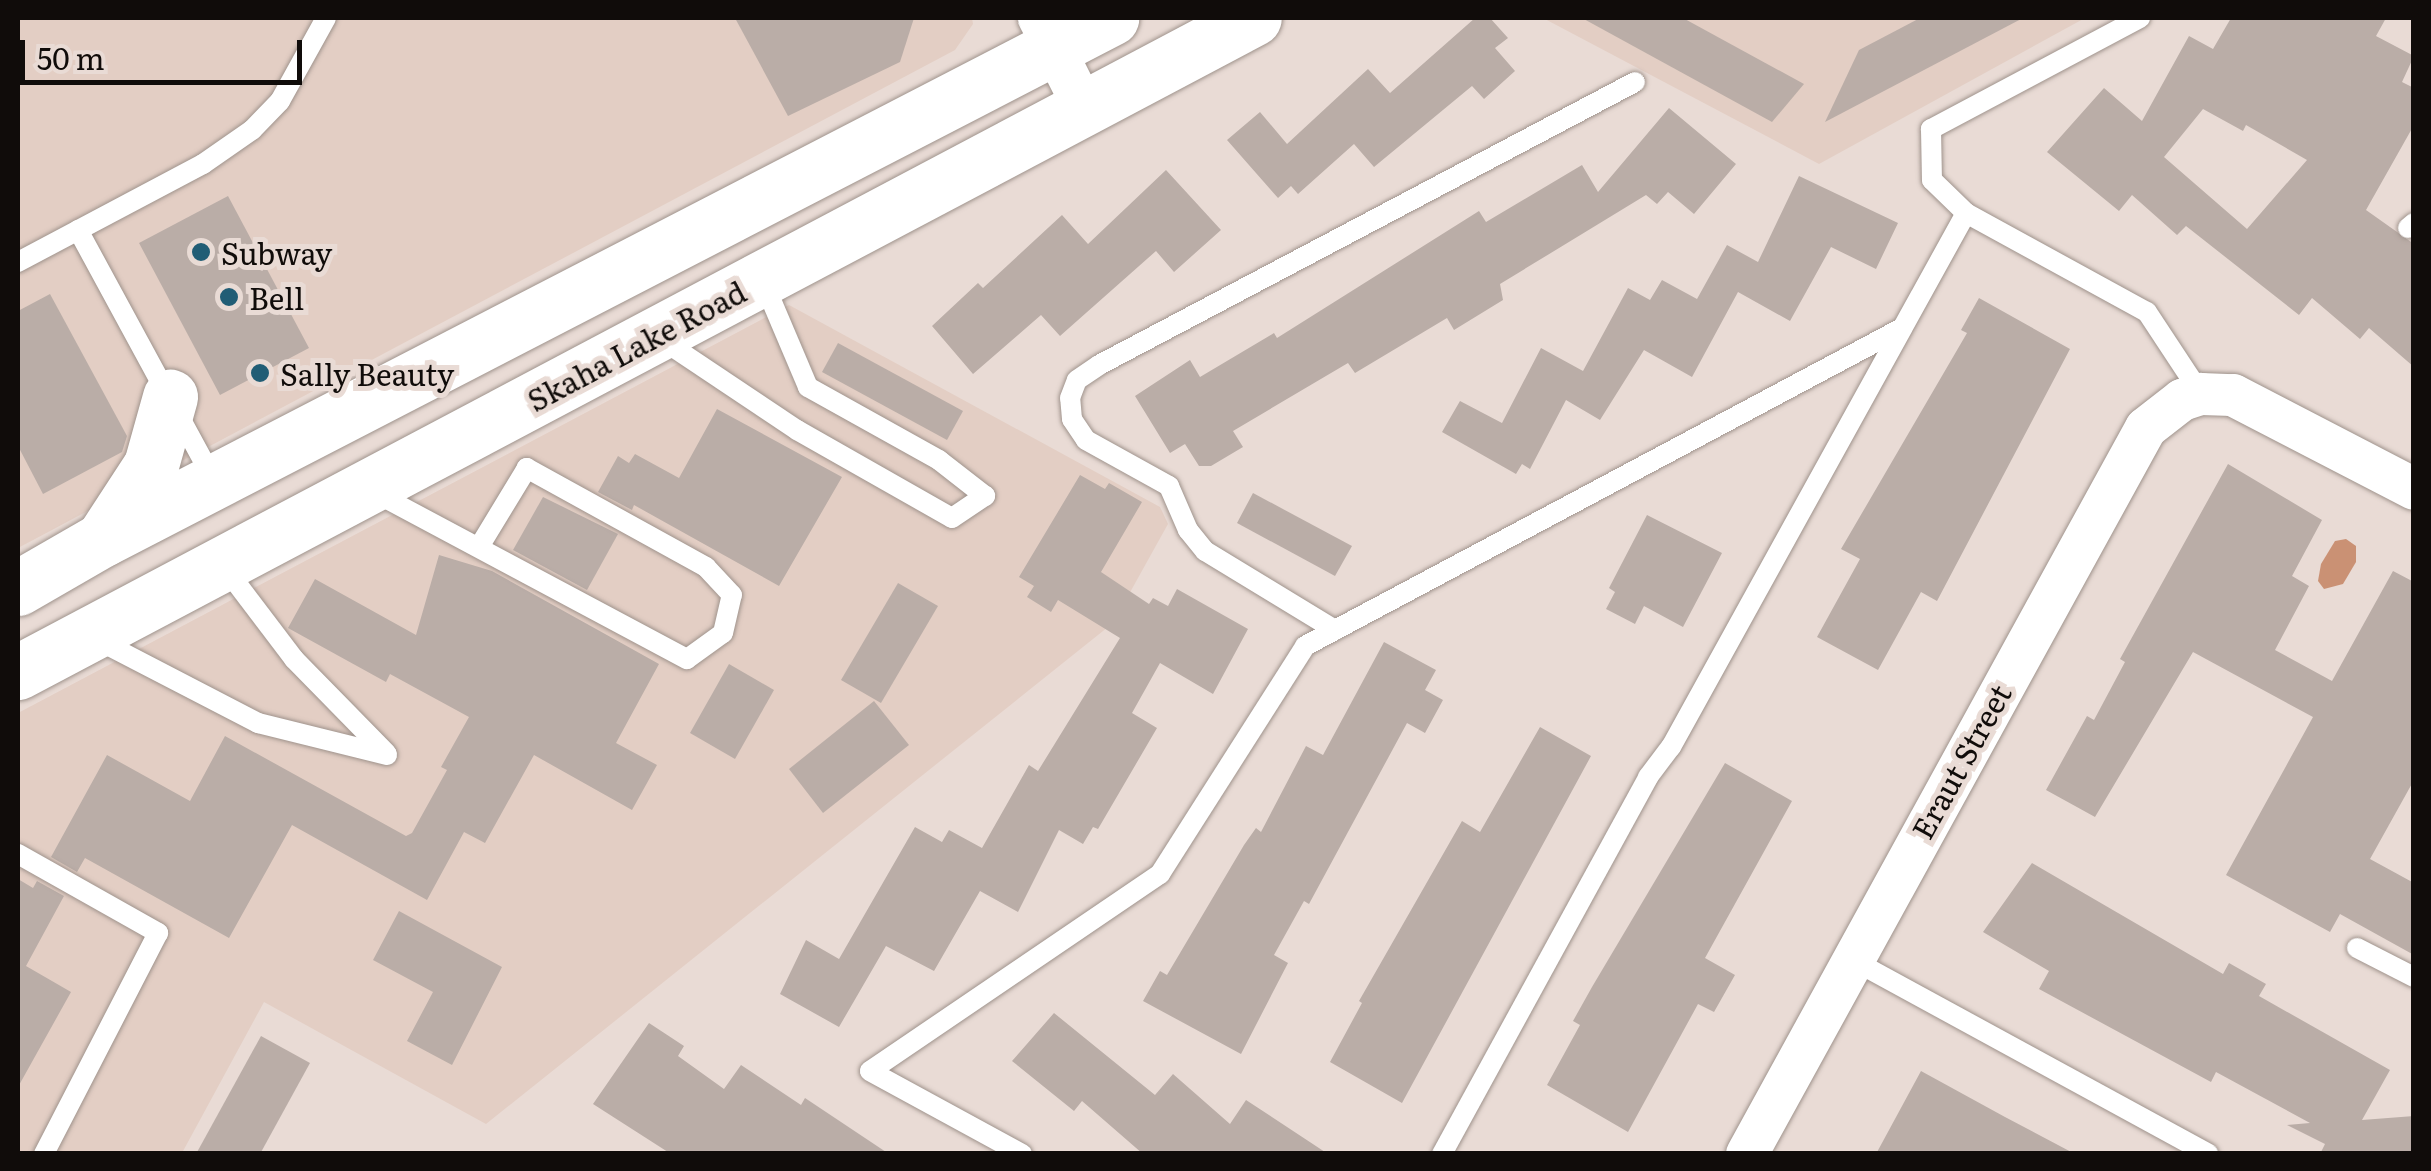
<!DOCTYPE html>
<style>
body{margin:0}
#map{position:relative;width:2431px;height:1171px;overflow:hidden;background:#e9dbd5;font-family:Literata,serif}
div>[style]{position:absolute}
.built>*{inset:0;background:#e3cec4}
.water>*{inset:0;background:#ca9174}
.building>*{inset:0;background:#baada7}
.roads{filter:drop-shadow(0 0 2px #9f938c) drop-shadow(0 0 2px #9f938c)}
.lane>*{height:20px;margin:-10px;padding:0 10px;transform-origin:10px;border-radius:10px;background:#fff}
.street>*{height:42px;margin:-21px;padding:0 21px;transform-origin:21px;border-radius:21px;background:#fff}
.secondary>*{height:55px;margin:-27.5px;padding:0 27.5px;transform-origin:27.5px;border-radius:27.5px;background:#fff}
.dots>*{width:28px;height:28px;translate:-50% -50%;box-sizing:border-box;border:5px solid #e9dbd5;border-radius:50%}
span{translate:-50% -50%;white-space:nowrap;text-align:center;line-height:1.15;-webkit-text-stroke:10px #e9dbd5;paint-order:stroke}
.poi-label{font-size:30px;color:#100c0a}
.left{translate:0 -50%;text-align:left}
.street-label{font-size:30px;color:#100c0a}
.frame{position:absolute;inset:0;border:20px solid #100c0a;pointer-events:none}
.scale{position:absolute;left:20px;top:40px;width:282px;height:45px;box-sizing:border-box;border:5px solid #100c0a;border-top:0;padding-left:12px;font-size:30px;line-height:35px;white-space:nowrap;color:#100c0a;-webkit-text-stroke:8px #e9dbd5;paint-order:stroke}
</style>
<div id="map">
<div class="built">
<div style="clip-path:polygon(18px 18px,972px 18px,973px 24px,955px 50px,18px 548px)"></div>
<div style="clip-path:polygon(1543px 18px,2085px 18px,1819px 164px)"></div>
<div style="clip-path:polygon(789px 305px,1160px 507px,1168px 524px,1113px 623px,486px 1124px,264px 1002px,182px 1153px,18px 1154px,18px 713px)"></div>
</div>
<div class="water">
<div style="clip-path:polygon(2346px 539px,2356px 546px,2356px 562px,2343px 584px,2324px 589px,2318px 581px,2321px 564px,2335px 541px)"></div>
</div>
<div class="building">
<div style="clip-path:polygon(735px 18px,914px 18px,900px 62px,788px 116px)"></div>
<div style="clip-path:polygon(1475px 18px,1490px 18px,1508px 38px,1495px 48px,1515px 71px,1484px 99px,1472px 86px,1374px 167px,1354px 144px,1298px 194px,1291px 186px,1278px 198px,1227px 140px,1260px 112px,1287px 144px,1368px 69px,1390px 93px)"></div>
<div style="clip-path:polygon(1582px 18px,1683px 18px,1804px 84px,1772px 122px)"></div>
<div style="clip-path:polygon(1920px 18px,2023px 18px,1825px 122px,1859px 50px)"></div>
<div style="clip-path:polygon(evenodd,2231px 18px,2386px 18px,2376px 36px,2414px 56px,2402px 82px,2414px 88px,2414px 125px,2366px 210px,2414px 244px,2414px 367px,2369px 328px,2360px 339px,2312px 298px,2299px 315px,2186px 226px,2177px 235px,2132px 195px,2119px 211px,2047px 152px,2104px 88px,2142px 121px,2189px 36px,2213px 49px,2231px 18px,2203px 109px,2243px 131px,2246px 125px,2307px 160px,2247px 229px,2164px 157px,2203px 109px)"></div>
<div style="clip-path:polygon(1669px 108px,1736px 164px,1694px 214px,1668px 192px,1657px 204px,1646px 195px,1500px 284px,1503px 300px,1454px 330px,1447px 318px,1355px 373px,1348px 363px,1233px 431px,1243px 447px,1211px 466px,1199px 466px,1185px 444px,1170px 453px,1135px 396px,1190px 360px,1200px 377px,1274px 333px,1277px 338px,1479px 211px,1486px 222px,1582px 165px,1598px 192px)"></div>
<div style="clip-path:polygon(1166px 170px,1221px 230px,1174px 272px,1156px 251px,1060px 336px,1041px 315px,973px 374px,932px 326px,978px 283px,983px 288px,1062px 215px,1088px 244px)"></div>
<div style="clip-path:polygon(1799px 176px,1898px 223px,1876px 269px,1831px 247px,1790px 321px,1738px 292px,1692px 377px,1644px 350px,1600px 420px,1566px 400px,1530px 469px,1522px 464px,1516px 474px,1442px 432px,1460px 401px,1502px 423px,1541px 348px,1583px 371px,1628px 288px,1650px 300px,1662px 280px,1697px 299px,1727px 245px,1758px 262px)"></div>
<div style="clip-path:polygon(228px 196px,309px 348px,220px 395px,139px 243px)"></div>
<div style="clip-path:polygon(50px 294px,127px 436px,122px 452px,43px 494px,18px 446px,18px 311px)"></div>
<div style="clip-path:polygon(1979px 298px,2070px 349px,1937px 601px,1921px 592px,1878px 670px,1817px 637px,1860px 559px,1841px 549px,1967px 333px,1961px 330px)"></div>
<div style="clip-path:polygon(838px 343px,963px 411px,947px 440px,822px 372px)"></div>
<div style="clip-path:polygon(717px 409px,842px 477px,779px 586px,634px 505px,632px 510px,598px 492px,618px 456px,629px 463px,635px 454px,679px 478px)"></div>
<div style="clip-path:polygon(2228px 464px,2322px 520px,2292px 576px,2309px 586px,2275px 650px,2332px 681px,2393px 571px,2414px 582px,2414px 780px,2370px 859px,2414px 883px,2414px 955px,2340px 914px,2330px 932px,2226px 875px,2313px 717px,2193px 652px,2095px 817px,2046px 790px,2087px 716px,2094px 720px,2125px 662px,2120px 659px)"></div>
<div style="clip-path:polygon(1080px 475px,1105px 489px,1109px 483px,1142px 502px,1101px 572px,1149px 604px,1153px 598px,1168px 606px,1177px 589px,1248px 629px,1213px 694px,1160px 663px,1132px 713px,1157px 728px,1098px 829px,1093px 827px,1083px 844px,1059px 830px,1018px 912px,980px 891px,934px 971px,886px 946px,839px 1027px,780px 994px,806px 940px,839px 959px,915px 827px,942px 842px,949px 830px,982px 848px,1029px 765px,1038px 771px,1120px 638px,1058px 600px,1051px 612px,1027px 597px,1034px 586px,1019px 577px)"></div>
<div style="clip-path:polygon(1253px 493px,1352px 546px,1335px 576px,1237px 523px)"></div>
<div style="clip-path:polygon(543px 497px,618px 534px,587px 590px,513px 550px)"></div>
<div style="clip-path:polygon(1647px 515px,1722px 553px,1683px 627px,1644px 606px,1635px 624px,1606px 609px,1615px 592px,1609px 588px)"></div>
<div style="clip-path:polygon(439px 555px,492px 571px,659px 664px,616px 743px,657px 765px,632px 810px,534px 755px,485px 843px,464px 832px,427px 900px,292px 825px,229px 938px,85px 858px,77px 872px,51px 857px,107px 755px,190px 801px,225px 736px,406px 836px,412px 833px,447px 770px,441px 767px,469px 717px,390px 674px,386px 682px,288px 628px,315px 579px,416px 635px)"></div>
<div style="clip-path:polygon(898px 583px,938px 606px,881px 703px,841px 680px)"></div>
<div style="clip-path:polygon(1384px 642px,1436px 670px,1425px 690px,1443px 700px,1425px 733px,1407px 723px,1309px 904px,1304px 901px,1274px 955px,1288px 963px,1241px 1054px,1143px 1001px,1160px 971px,1167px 975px,1244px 845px,1256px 828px,1261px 832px,1306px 746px,1323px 755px)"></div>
<div style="clip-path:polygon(729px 664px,774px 690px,735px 759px,690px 733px)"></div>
<div style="clip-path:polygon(874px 701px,909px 745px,823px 813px,789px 769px)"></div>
<div style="clip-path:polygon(1540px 727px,1591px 756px,1402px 1103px,1330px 1062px,1362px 1003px,1359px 1001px,1462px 821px,1480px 832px)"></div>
<div style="clip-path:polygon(1725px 763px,1792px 801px,1705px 958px,1735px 975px,1714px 1012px,1698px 1004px,1628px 1132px,1547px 1085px,1580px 1025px,1573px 1021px,1592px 987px)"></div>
<div style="clip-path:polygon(2032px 863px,2223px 974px,2229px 963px,2266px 984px,2259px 996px,2390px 1070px,2362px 1120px,2414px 1116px,2414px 1154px,2320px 1154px,2325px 1144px,2287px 1125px,2310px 1123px,2216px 1072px,2211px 1082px,2039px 989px,2049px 971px,1983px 932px)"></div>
<div style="clip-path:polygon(18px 879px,33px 888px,37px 881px,64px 896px,26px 966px,71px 992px,18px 1087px)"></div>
<div style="clip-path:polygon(399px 911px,502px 967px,452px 1065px,407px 1041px,433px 992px,373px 960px)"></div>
<div style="clip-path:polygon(1054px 1013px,1155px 1095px,1173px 1074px,1230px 1124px,1246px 1100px,1328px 1154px,1143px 1154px,1082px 1101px,1074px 1111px,1012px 1061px)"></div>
<div style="clip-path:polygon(649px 1023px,684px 1046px,678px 1056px,724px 1089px,741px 1065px,801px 1105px,805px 1098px,889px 1154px,671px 1154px,593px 1104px)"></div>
<div style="clip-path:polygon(261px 1036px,310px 1063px,260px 1154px,196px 1154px)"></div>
<div style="clip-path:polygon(1921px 1071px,2005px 1117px,2075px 1154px,1876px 1154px)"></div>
</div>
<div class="roads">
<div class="lane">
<div style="left:2140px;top:18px;width:237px;rotate:152deg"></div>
<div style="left:1931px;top:129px;width:51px;rotate:88.9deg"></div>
<div style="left:1932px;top:180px;width:47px;rotate:44.1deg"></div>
<div style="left:1966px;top:213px;width:206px;rotate:28.7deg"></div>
<div style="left:2147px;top:312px;width:98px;rotate:56.6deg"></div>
<div style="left:2408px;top:228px;width:8px;rotate:-40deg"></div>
<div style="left:78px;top:230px;width:283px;rotate:61.5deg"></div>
<div style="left:18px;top:262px;width:209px;rotate:-27.9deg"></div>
<div style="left:203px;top:164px;width:60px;rotate:-34.8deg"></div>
<div style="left:252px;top:130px;width:40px;rotate:-46deg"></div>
<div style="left:280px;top:101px;width:95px;rotate:-61deg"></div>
<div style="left:661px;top:339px;width:164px;rotate:33.8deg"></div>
<div style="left:797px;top:430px;width:178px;rotate:29.6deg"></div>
<div style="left:952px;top:518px;width:40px;rotate:-34deg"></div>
<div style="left:985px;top:496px;width:58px;rotate:-142deg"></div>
<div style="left:939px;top:460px;width:150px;rotate:-150.9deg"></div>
<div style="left:808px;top:387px;width:115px;rotate:-113deg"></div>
<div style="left:372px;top:491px;width:357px;rotate:28.1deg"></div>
<div style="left:687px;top:659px;width:44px;rotate:-35.8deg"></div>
<div style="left:723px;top:633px;width:39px;rotate:-77deg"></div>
<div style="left:732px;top:595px;width:38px;rotate:-133deg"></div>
<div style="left:706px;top:567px;width:205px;rotate:-151.1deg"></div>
<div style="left:527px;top:468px;width:92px;rotate:121.3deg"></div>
<div style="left:225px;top:568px;width:114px;rotate:52.8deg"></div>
<div style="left:294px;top:659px;width:132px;rotate:45.6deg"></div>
<div style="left:1335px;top:630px;width:152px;rotate:-148.7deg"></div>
<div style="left:1205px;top:551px;width:27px;rotate:-129deg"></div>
<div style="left:1188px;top:530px;width:48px;rotate:-113.4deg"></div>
<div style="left:1169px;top:486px;width:95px;rotate:-151deg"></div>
<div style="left:1086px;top:440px;width:25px;rotate:-124deg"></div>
<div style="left:1072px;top:419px;width:21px;rotate:-95deg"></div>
<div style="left:1070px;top:398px;width:19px;rotate:-69deg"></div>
<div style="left:1077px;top:380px;width:27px;rotate:-34deg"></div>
<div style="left:1099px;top:365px;width:606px;rotate:-27.83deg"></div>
<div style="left:94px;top:638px;width:185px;rotate:27.4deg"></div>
<div style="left:258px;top:723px;width:133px;rotate:13.9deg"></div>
<div style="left:18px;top:854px;width:161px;rotate:29.4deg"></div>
<div style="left:158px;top:933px;width:249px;rotate:117.3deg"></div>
<div style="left:2357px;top:948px;width:64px;rotate:27deg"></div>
<div style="left:1851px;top:959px;width:407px;rotate:28.6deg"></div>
<div style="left:1022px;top:1154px;width:173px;rotate:-151.4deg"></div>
<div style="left:870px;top:1071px;width:351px;rotate:-34.2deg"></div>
<div style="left:1160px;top:874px;width:270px;rotate:-57.5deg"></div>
<div style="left:1305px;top:646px;width:676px;rotate:-28.04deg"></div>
<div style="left:1442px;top:1154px;width:430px;rotate:-61.3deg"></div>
<div style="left:1648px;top:777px;width:38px;rotate:-53deg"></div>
<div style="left:1671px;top:747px;width:610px;rotate:-61.08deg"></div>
</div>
<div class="street">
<div style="left:1039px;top:18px;width:101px;rotate:63.4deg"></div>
<div style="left:1747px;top:1154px;width:828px;rotate:-61.21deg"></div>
<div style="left:2146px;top:428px;width:46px;rotate:-37.9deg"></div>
<div style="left:2182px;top:400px;width:20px;rotate:-18deg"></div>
<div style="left:2201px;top:394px;width:32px;rotate:2deg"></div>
<div style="left:2233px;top:395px;width:204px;rotate:27.4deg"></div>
</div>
<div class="secondary">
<div style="left:104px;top:537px;width:86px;rotate:-56.9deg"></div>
<div style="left:151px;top:465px;width:71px;rotate:-74.4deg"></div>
<div style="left:18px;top:588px;width:98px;rotate:-30deg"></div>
<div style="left:103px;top:539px;width:1135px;rotate:-27.33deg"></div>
<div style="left:18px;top:672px;width:1398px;rotate:-27.88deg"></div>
</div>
</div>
<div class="dots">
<div style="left:201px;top:252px;background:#215d75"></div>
<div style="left:229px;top:297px;background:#215d75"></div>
<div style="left:260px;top:373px;background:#215d75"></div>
</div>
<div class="poi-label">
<span class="left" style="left:221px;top:252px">Subway</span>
<span class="left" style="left:249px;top:297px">Bell</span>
<span class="left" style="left:280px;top:373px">Sally Beauty</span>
</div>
<div class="street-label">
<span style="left:636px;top:345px;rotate:-28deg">Skaha Lake Road</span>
<span style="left:1960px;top:761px;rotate:-61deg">Eraut Street</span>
</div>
<div class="frame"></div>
<div class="scale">50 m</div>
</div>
